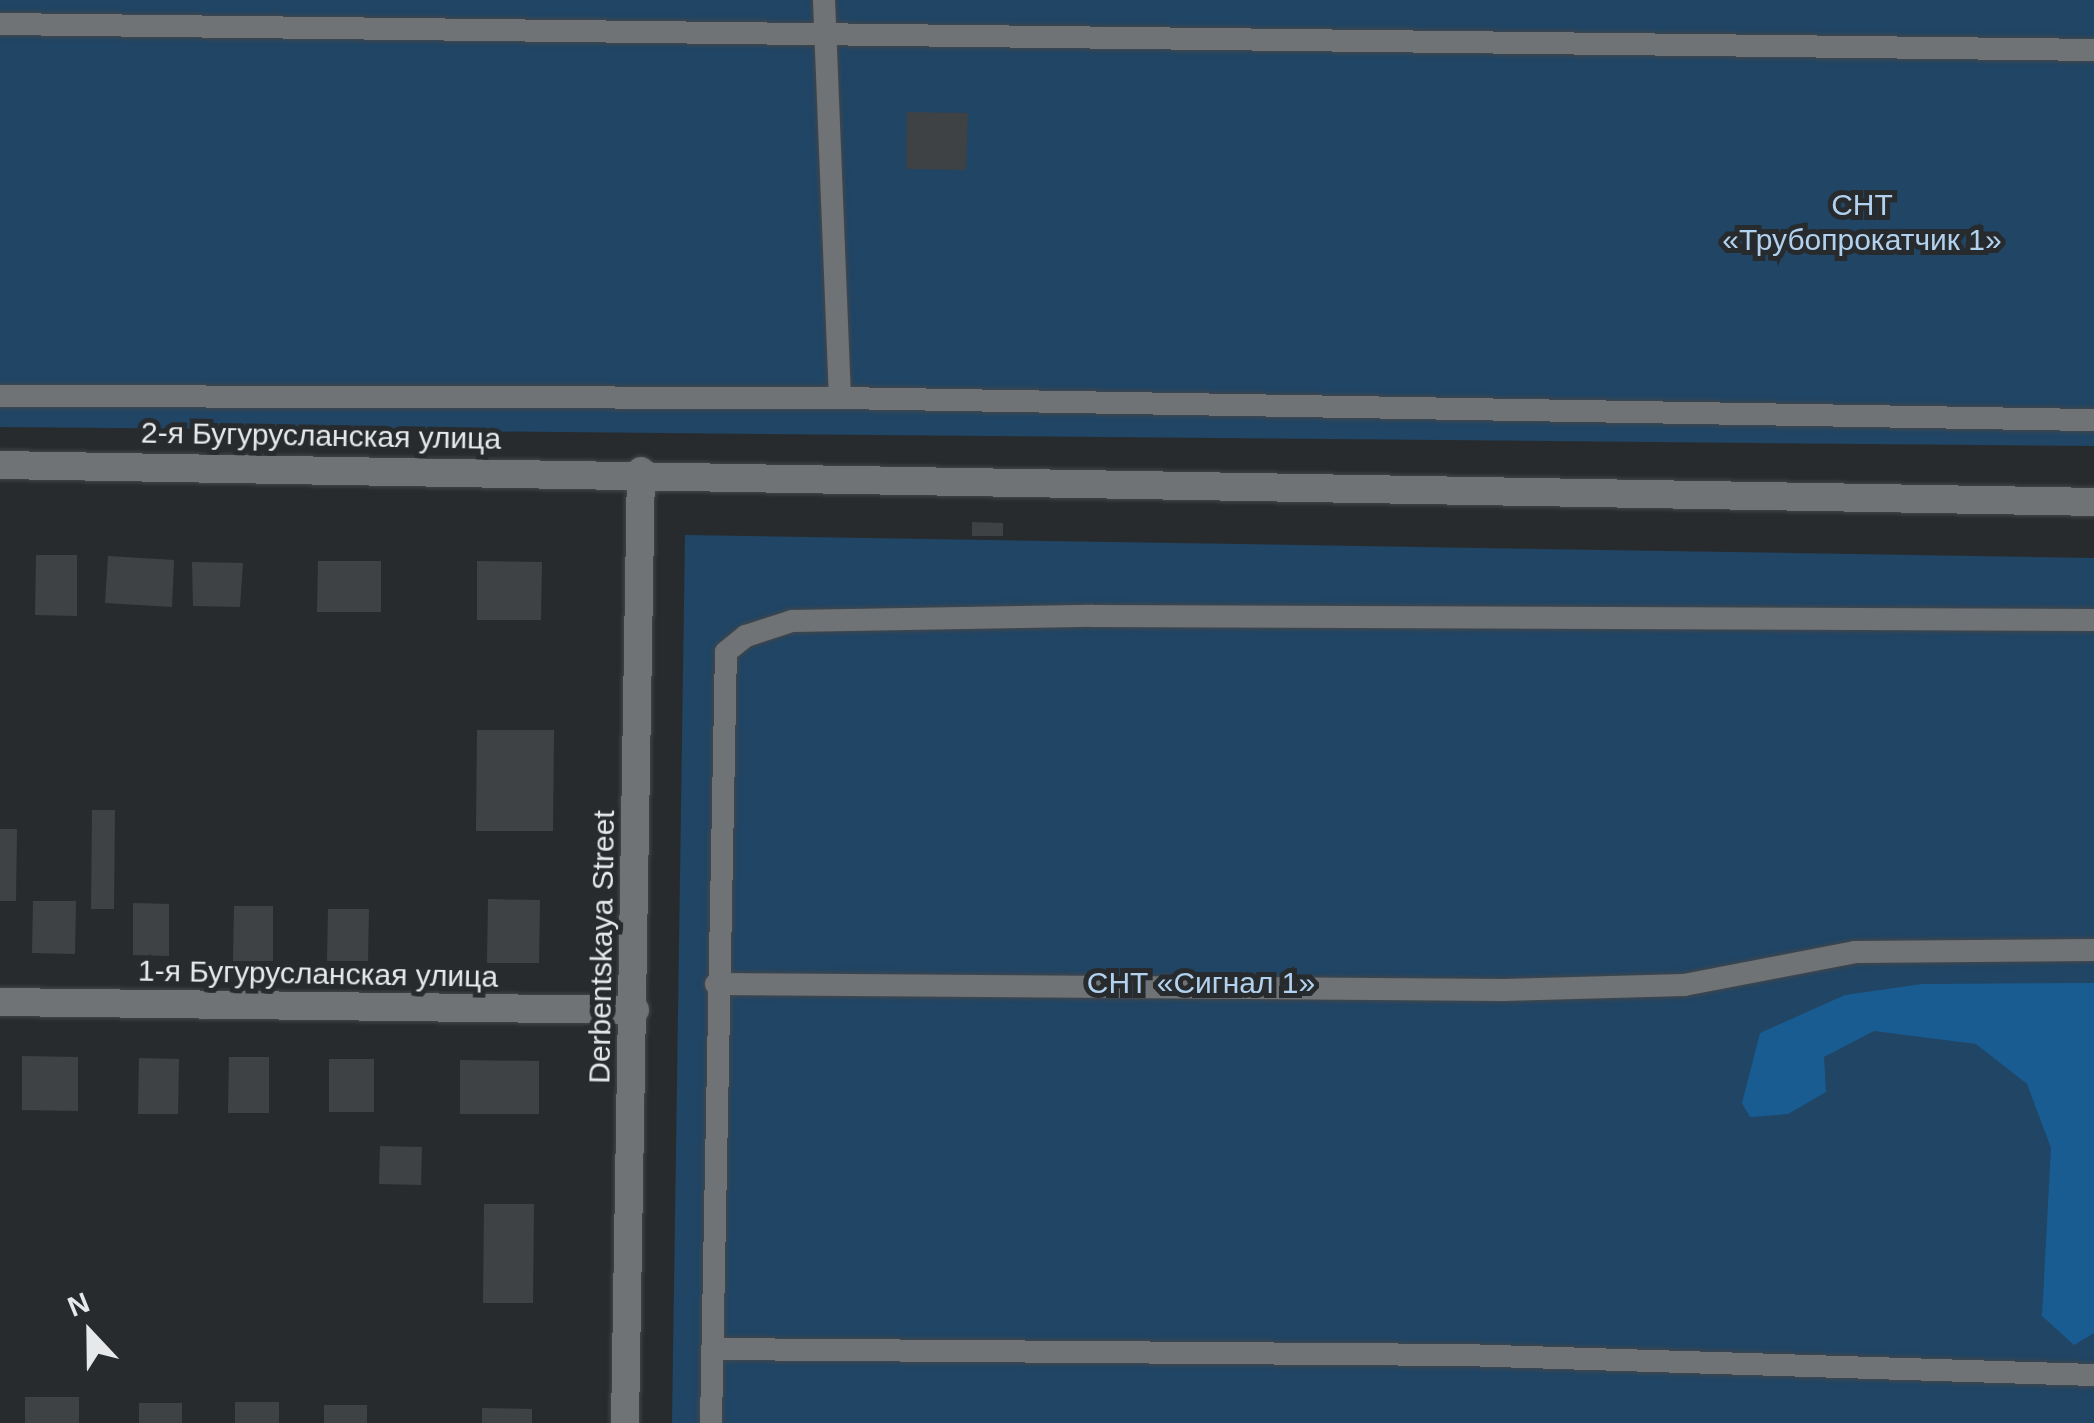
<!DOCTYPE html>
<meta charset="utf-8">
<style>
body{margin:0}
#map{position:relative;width:2094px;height:1423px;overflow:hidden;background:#282b2d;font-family:Arial,sans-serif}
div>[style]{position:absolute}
.green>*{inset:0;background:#204565}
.water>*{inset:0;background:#195c91}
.building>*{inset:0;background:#3f4245}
.roads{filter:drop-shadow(0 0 2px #444648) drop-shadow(0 0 2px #444648)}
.service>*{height:22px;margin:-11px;padding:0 11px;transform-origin:11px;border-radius:11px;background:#707376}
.minor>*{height:28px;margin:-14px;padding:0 14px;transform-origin:14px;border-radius:14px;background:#707376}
.tertiary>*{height:28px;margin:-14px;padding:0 14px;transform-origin:14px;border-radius:14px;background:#707376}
span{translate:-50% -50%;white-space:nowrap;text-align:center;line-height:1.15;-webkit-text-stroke:10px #282b2d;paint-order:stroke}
.park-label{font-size:30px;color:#b1d1ef}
.street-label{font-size:30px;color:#e6e8ea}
.north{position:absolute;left:40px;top:1283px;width:100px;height:100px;-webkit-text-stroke:8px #282b2d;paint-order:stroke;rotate:338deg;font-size:28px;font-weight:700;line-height:40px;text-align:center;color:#e6e8ea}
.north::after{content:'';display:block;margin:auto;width:35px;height:45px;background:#e6e8ea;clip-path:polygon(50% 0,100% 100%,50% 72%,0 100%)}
</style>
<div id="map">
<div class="green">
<div style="clip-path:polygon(0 0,2094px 0,2094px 446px,0 427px)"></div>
<div style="clip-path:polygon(685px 535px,2094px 558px,2094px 1423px,672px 1423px)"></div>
</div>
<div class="water">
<div style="clip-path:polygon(2094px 983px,2094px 1333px,2074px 1345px,2042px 1316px,2051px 1148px,2027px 1084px,1976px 1044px,1874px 1031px,1824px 1057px,1826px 1092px,1788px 1114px,1750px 1117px,1742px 1103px,1760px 1033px,1845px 995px,1922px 984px)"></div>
</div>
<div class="building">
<div style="clip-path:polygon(907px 112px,968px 113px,966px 170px,906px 169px)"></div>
<div style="clip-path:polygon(972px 522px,1003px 523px,1003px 536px,972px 536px)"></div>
<div style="clip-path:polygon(36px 555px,77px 555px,77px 616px,35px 615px)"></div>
<div style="clip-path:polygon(108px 556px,174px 560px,172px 607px,105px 603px)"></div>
<div style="clip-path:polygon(318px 561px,381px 561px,381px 612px,317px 612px)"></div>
<div style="clip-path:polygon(477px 561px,542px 562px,541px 620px,477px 620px)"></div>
<div style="clip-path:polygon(192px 562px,243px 563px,240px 607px,193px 606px)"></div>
<div style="clip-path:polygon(477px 730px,554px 730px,553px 831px,476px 831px)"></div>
<div style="clip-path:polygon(92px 810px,115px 810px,114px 909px,91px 909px)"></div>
<div style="clip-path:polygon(0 829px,17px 829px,16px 901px,0 901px)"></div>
<div style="clip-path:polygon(488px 899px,540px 900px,539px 963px,487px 963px)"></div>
<div style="clip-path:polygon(33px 901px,76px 901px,75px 954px,32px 953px)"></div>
<div style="clip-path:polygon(133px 903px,169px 904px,169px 956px,133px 955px)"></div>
<div style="clip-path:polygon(234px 906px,273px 906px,273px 961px,233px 961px)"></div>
<div style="clip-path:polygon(328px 909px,369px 909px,368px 961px,327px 961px)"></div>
<div style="clip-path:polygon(22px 1056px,78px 1057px,78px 1111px,22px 1110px)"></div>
<div style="clip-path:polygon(229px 1057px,269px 1057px,269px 1113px,228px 1113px)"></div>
<div style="clip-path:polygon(139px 1058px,179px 1059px,178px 1114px,138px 1114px)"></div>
<div style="clip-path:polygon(329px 1059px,374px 1059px,374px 1112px,329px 1112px)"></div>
<div style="clip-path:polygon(460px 1060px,539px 1061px,539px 1114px,460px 1114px)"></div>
<div style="clip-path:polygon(380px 1146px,422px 1147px,421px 1185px,379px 1184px)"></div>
<div style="clip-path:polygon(484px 1204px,534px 1204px,533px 1303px,483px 1303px)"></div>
<div style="clip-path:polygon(25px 1397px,79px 1397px,79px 1423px,25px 1423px)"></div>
<div style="clip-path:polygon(235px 1402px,279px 1402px,279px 1423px,235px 1423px)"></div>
<div style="clip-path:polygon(139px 1403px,182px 1403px,182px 1423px,139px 1423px)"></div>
<div style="clip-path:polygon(324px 1405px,367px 1405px,367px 1423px,324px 1423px)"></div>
<div style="clip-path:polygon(482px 1408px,532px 1409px,532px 1423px,482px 1423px)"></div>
</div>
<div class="roads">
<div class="service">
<div style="left:824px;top:0;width:398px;rotate:87.7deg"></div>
<div style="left:0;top:24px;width:2094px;rotate:0.71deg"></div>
<div style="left:0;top:396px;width:840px;rotate:0.14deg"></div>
<div style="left:840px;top:398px;width:1254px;rotate:1.01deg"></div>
<div style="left:716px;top:984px;width:787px;rotate:0.44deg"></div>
<div style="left:1503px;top:990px;width:181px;rotate:-1.6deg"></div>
<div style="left:1684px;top:985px;width:174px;rotate:-10.9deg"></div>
<div style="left:1855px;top:952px;width:239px;rotate:-0.5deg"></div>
<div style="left:712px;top:1349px;width:752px;rotate:0.46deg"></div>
<div style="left:1464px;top:1355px;width:630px;rotate:1.82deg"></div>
<div style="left:711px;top:1423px;width:771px;rotate:-88.89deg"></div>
<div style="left:726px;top:652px;width:26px;rotate:-39deg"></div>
<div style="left:746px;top:636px;width:48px;rotate:-18.1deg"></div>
<div style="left:792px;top:621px;width:301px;rotate:-1deg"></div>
<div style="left:1093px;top:616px;width:1001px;rotate:0.23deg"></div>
</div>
<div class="minor">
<div style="left:0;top:1002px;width:635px;rotate:0.72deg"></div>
<div style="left:625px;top:1423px;width:952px;rotate:-89.04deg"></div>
</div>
<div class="tertiary">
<div style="left:0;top:465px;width:2094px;rotate:1.01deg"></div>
</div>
</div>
<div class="park-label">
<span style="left:1862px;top:222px">СНТ<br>«Трубопрокатчик 1»</span>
<span style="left:1201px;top:983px">СНТ «Сигнал 1»</span>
</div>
<div class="street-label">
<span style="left:321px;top:436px;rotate:1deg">2-я Бугурусланская улица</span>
<span style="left:602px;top:947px;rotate:-89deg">Derbentskaya Street</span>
<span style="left:318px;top:974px;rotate:1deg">1-я Бугурусланская улица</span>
</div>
<div class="north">N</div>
</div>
